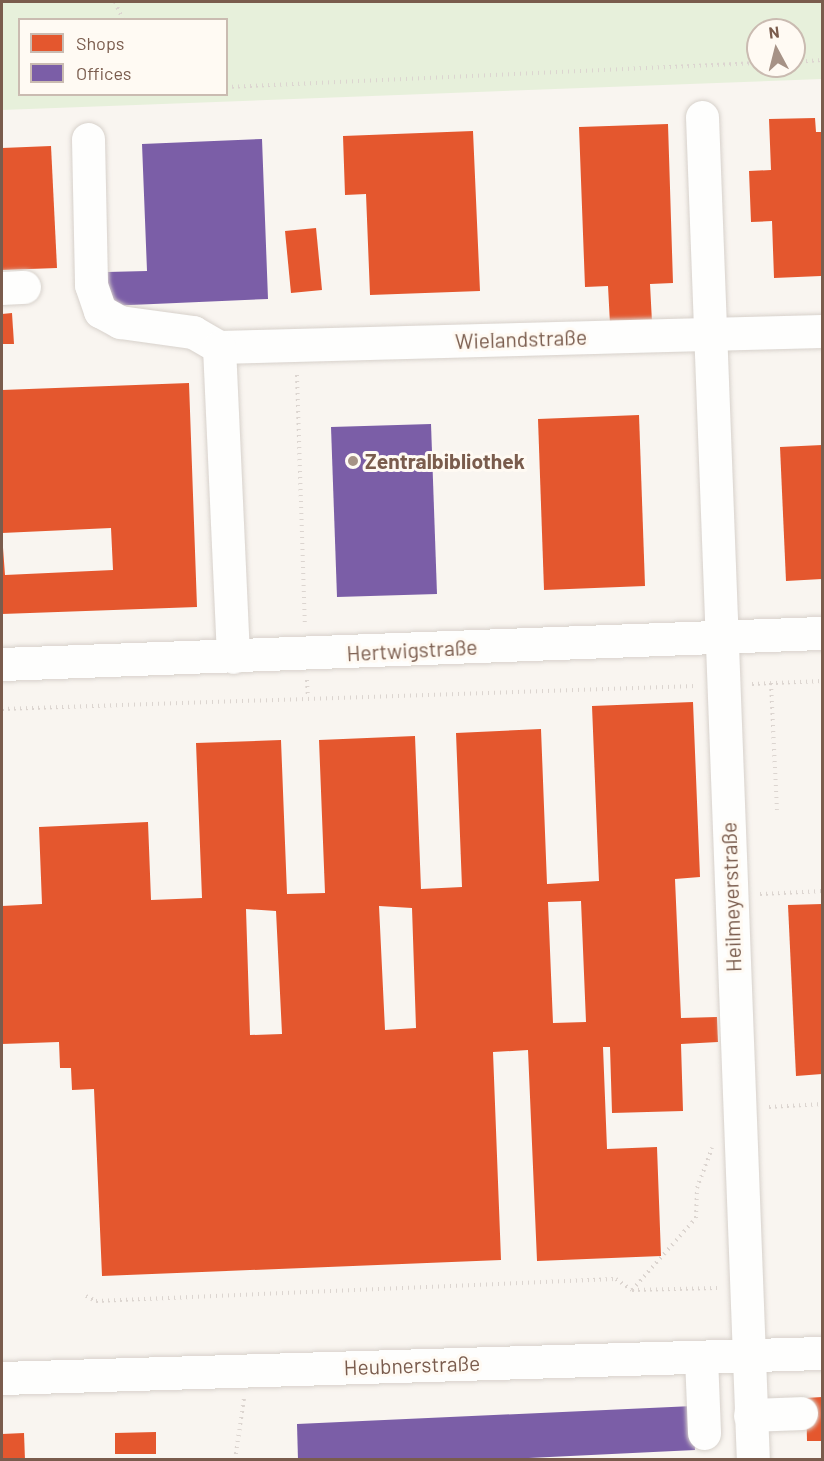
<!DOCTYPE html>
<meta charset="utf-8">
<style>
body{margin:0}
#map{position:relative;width:824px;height:1461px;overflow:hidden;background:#f9f5f0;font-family:Barlow,sans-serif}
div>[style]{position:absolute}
.green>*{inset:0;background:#e7f0db}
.shops>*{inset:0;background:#e4572e}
.offices>*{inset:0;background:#7b5ea7}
.path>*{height:4px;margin-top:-2px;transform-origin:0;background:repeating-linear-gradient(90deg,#dcd5d0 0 1.5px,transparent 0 6px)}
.roads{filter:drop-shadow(0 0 2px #d7d1cb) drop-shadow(0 0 2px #d7d1cb)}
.minor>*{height:33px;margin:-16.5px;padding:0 16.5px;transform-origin:16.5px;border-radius:16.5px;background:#fefefd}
.dots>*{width:16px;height:16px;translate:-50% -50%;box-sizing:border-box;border:3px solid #fffaf3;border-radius:50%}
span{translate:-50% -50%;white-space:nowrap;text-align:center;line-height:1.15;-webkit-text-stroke:6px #fffaf3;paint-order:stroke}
.street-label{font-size:21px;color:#7a5c4d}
.poi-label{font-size:21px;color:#7a5c4d;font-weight:700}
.left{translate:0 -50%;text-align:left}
.frame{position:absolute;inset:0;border:3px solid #7a5c4d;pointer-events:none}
.legend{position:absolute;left:18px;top:18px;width:210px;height:78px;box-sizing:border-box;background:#fffaf3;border:2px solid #cabbb1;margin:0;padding:8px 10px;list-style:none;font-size:18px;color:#7a5c4d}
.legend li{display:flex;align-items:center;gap:12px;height:30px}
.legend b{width:30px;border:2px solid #cabbb1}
.north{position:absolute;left:746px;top:18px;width:60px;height:60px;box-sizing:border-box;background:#fffaf3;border:2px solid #cabbb1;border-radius:50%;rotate:353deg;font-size:16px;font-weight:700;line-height:24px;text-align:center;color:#7a5c4d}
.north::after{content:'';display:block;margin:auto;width:21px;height:27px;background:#a69286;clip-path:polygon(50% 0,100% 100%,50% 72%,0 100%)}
</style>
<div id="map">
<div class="green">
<div style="clip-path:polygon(evenodd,2px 2px,822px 2px,822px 79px,2px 110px,2px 2px,20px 20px,226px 20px,226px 94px,20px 94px,20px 20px,2px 2px,758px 30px,794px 30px,794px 66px,758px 66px,758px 30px)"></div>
</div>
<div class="shops">
<div style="clip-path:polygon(815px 118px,816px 132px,822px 132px,821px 276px,774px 278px,772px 221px,751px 222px,749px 171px,771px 170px,769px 119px)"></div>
<div style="clip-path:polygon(668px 124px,673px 283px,650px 284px,652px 322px,610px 324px,608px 286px,585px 287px,579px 127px)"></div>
<div style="clip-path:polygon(473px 131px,480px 291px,370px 295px,366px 194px,345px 195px,343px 136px)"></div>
<div style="clip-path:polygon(51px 146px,57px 268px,2px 270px,2px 148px)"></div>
<div style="clip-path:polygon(316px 228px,322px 290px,291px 293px,285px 231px)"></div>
<div style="clip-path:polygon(12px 313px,14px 344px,2px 344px,2px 314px)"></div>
<div style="clip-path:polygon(189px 383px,197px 607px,2px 614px,2px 534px,5px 575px,113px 570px,111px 528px,2px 533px,2px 390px)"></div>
<div style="clip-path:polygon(639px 415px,645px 586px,544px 590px,538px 419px)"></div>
<div style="clip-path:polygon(822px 445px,822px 579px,786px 581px,780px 447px)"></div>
<div style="clip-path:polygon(evenodd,693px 702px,700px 877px,675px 879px,681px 1018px,717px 1017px,718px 1042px,681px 1044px,683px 1111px,612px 1113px,610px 1047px,603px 1047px,607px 1149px,657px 1147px,661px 1256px,537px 1261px,528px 1050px,493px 1052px,501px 1260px,102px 1276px,94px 1089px,72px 1090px,71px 1068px,60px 1068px,59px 1042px,2px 1044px,2px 906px,42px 904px,39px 827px,148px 822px,151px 900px,202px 898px,196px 743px,281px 740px,287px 894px,325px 893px,319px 740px,415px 736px,421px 889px,462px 887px,456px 733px,541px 729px,547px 884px,599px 881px,592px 706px,693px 702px,581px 901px,586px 1022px,553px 1023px,548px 902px,581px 901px,693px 702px,379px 906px,412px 908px,416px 1028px,385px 1030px,379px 906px,693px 702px,246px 909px,276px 911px,282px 1034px,250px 1035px,246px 909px)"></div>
<div style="clip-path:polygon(822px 904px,822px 1074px,796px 1076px,788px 905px)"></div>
<div style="clip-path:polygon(822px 1397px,822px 1441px,807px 1441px,806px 1398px)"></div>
<div style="clip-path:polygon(156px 1432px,156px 1454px,115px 1454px,115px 1433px)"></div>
<div style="clip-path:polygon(24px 1433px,25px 1460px,2px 1460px,2px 1434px)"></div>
</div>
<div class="offices">
<div style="clip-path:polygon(262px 139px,268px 299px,108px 306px,107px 272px,147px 271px,142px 144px)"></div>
<div style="clip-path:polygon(431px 424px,437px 594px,337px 597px,331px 427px)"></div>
<div style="clip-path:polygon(693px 1406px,695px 1450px,490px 1460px,298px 1460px,297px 1424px)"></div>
</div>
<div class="path">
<div style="left:115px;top:2px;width:20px;rotate:66deg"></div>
<div style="left:794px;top:62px;width:28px;rotate:-4deg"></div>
<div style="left:226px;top:87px;width:533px;rotate:-2.58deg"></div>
<div style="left:297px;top:375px;width:250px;rotate:88.2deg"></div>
<div style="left:307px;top:680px;width:18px;rotate:87deg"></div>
<div style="left:771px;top:683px;width:127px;rotate:87.3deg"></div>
<div style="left:752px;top:684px;width:70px;rotate:-2.5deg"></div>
<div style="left:2px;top:709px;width:694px;rotate:-1.9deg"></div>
<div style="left:760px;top:894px;width:62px;rotate:-2.8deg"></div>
<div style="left:769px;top:1107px;width:53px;rotate:-3.2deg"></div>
<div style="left:632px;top:1290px;width:96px;rotate:-48.4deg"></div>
<div style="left:696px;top:1218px;width:30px;rotate:-88deg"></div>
<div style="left:697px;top:1188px;width:43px;rotate:-69.4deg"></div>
<div style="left:86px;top:1296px;width:11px;rotate:27deg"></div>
<div style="left:96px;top:1301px;width:520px;rotate:-2.42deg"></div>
<div style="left:616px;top:1279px;width:19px;rotate:35deg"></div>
<div style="left:632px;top:1290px;width:85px;rotate:-1.3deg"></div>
<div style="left:235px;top:1460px;width:63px;rotate:-81.7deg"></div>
</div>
<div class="roads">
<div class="minor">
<div style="left:702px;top:117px;width:1344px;rotate:87.83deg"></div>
<div style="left:88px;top:139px;width:146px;rotate:88.8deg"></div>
<div style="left:91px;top:285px;width:28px;rotate:71deg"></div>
<div style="left:100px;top:311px;width:23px;rotate:29deg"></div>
<div style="left:120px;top:322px;width:74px;rotate:7.8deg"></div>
<div style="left:193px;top:332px;width:30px;rotate:30deg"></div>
<div style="left:2px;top:288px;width:22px;rotate:-3deg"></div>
<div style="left:219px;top:347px;width:603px;rotate:-1.52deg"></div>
<div style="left:219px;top:347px;width:310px;rotate:87.4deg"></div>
<div style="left:2px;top:664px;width:821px;rotate:-2.17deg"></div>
<div style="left:701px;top:1357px;width:76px;rotate:87.7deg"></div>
<div style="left:2px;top:1378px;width:820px;rotate:-1.75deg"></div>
<div style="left:750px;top:1415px;width:51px;rotate:-2.2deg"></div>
</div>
</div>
<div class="dots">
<div style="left:353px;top:461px;background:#a69286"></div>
</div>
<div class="street-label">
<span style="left:521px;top:339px;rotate:-2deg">Wielandstraße</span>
<span style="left:412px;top:650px;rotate:-3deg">Hertwigstraße</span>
<span style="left:731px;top:897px;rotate:-92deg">Heilmeyerstraße</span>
<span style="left:412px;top:1365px;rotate:-2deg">Heubnerstraße</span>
</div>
<div class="poi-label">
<span class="left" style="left:365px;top:461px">Zentralbibliothek</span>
</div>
<div class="frame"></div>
<ul class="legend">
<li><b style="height:16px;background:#e4572e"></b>Shops</li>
<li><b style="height:16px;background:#7b5ea7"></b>Offices</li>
</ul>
<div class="north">N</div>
</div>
